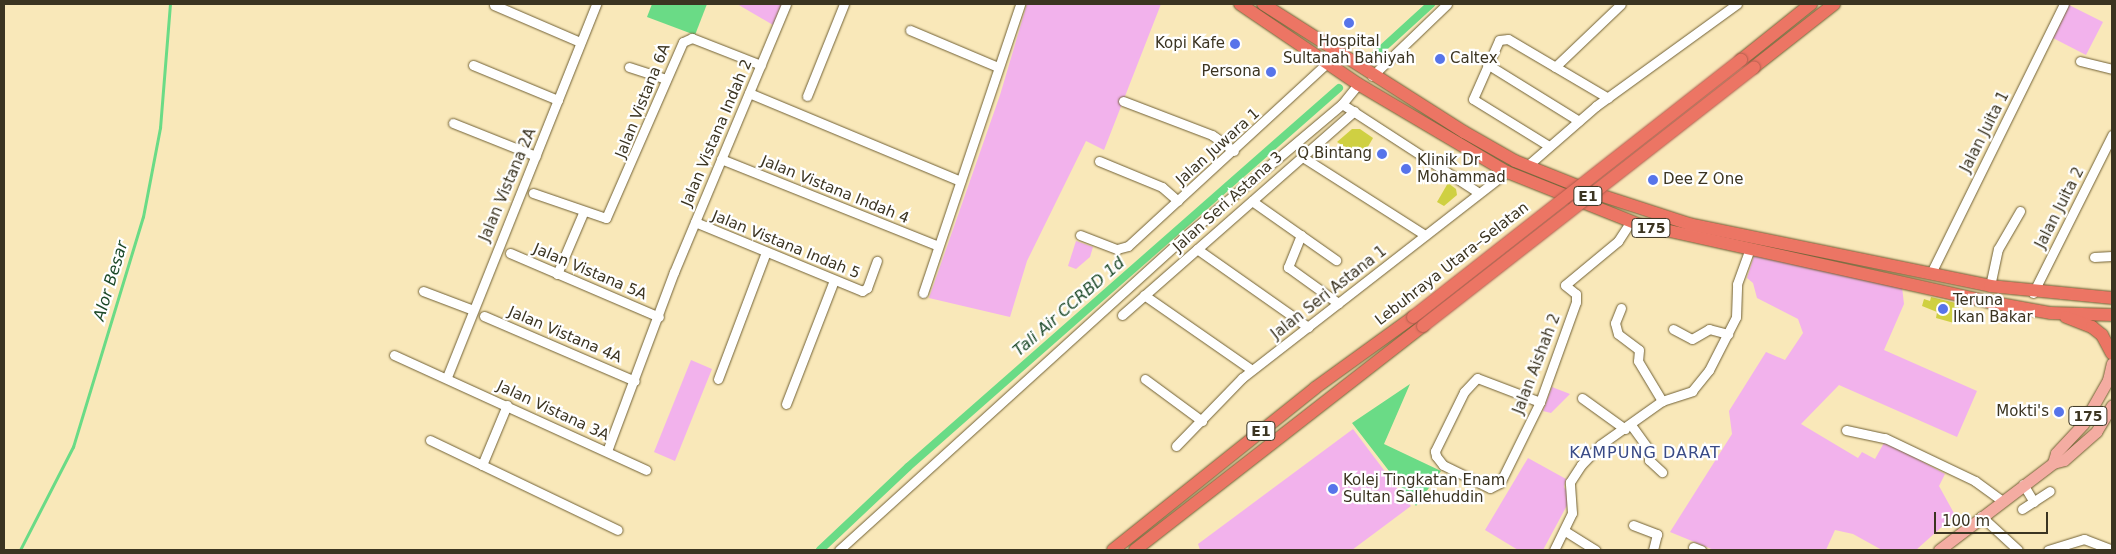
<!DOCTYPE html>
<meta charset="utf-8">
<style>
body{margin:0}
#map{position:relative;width:2116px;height:554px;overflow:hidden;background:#f9e8b9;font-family:"DejaVu Sans",sans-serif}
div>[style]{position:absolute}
.green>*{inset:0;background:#f2b2ec}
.water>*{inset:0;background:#6adb86}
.stream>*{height:2.5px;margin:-1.25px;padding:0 1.25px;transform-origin:1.25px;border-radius:1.25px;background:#6adb86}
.canal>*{height:8px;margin:-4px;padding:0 4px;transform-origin:4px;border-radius:4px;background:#6adb86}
.building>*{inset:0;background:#cfd042}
.roads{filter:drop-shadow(0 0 1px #706035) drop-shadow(0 0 1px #706035)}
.minor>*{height:9px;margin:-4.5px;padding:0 4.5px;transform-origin:4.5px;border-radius:4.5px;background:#fff}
.major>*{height:11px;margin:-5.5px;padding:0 5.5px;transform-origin:5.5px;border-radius:5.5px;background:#f4aca2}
.highway>*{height:12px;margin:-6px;padding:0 6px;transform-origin:6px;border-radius:6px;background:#ec7564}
.bridges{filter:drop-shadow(0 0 1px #ae5e4d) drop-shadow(0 0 1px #ae5e4d)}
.highway-bridge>*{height:12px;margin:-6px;padding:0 6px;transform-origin:6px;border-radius:6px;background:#ec7564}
.dots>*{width:14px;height:14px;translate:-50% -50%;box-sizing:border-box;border:2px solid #fff;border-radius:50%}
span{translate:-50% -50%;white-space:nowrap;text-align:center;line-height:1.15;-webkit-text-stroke:4.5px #fff;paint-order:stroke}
.shield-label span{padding:1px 4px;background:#fff;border:1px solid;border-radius:4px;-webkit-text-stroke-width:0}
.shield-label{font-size:14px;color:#3b3421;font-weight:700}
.poi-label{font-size:15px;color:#3b3421}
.right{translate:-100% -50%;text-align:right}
.left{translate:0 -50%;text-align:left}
.street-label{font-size:15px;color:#3b3421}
.water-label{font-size:16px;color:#1c4928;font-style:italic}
.neighbourhood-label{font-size:16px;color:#3a4b86;letter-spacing:1px}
.frame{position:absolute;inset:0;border:5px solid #3b3421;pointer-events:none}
.scale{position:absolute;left:1934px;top:512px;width:114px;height:22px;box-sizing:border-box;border:2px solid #3b3421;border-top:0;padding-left:6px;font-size:15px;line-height:18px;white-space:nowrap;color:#3b3421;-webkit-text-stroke:4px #fff;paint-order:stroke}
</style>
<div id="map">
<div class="green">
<div style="clip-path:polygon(737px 4px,782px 4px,773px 25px)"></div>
<div style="clip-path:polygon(1027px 4px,1161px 4px,1104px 150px,1086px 141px,1027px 261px,1010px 317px,929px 298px,1000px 95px)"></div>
<div style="clip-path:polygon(2069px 5px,2103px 22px,2086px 55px,2053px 38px)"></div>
<div style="clip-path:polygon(1076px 241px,1093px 247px,1090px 257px,1076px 269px,1068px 266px)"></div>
<div style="clip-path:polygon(1754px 256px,1902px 287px,1904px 304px,1884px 350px,1977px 391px,1957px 437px,1839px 385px,1801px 424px,1858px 458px,1862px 452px,1875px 459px,1885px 441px,1945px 474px,1939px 486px,1955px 515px,1916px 550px,1882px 550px,1853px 534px,1835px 530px,1826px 550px,1714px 550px,1670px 532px,1732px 434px,1729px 411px,1766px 352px,1785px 360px,1803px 333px,1798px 319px,1757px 298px,1753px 283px,1747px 278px)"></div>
<div style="clip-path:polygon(691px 360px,712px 369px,675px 461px,654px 452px)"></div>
<div style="clip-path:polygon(1552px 387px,1570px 394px,1551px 413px,1543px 411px)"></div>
<div style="clip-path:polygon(1353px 429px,1411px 506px,1352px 550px,1200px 550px,1198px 544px)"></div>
<div style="clip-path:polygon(1528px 458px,1566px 479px,1564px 487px,1571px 498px,1543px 550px,1518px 550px,1485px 530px)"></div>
</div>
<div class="water">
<div style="clip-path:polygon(652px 4px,707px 4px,695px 35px,647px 17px)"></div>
<div style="clip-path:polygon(1410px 384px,1384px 444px,1441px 471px,1416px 506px,1352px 423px)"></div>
</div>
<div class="stream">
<div style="left:20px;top:550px;width:116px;rotate:-62.8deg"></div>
<div style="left:73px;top:447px;width:240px;rotate:-73.1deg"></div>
<div style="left:143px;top:217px;width:91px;rotate:-79.2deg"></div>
<div style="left:160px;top:128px;width:124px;rotate:-85.4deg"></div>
</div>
<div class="canal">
<div style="left:1373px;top:57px;width:79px;rotate:-42.4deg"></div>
<div style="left:820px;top:550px;width:121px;rotate:-43.3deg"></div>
<div style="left:908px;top:467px;width:574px;rotate:-41.33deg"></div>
</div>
<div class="building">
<div style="clip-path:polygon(1352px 129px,1360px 129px,1373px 138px,1362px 157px,1337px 142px)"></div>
<div style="clip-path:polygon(1448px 183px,1456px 189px,1457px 195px,1444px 206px,1437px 202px)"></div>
<div style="clip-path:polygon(1931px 297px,1960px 304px,1954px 323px,1936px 318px,1937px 312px,1922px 306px,1924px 299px,1930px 301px)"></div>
</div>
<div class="roads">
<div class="minor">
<div style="left:494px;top:5px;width:94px;rotate:23.3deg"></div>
<div style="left:910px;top:30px;width:95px;rotate:22.8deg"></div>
<div style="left:2080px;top:61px;width:33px;rotate:14deg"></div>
<div style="left:1487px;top:64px;width:108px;rotate:31.8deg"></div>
<div style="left:473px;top:65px;width:92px;rotate:22.4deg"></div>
<div style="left:629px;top:67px;width:39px;rotate:18deg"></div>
<div style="left:1555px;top:67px;width:91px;rotate:-43.7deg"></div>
<div style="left:1372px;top:76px;width:104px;rotate:-43.8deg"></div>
<div style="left:749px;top:93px;width:229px;rotate:22.6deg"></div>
<div style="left:807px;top:96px;width:99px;rotate:-68.1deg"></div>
<div style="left:1123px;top:101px;width:95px;rotate:20.9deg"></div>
<div style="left:1212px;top:135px;width:27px;rotate:36deg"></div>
<div style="left:1342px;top:104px;width:163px;rotate:33deg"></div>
<div style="left:453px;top:123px;width:89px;rotate:21.7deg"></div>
<div style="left:1549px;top:146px;width:89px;rotate:-148.3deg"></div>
<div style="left:1473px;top:99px;width:64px;rotate:-66.2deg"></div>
<div style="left:1499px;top:40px;width:9px;rotate:-6deg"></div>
<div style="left:1508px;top:39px;width:116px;rotate:30.5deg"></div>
<div style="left:1301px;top:156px;width:147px;rotate:32.5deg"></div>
<div style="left:721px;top:159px;width:234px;rotate:21.8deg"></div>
<div style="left:1099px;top:161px;width:68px;rotate:22.4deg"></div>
<div style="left:1162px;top:187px;width:21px;rotate:41deg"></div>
<div style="left:1527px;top:166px;width:91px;rotate:-41deg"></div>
<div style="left:1596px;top:106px;width:174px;rotate:-35.9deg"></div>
<div style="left:533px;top:193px;width:77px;rotate:18.9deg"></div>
<div style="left:606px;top:218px;width:192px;rotate:-66.4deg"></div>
<div style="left:683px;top:42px;width:10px;rotate:-24deg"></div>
<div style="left:692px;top:38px;width:74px;rotate:21.4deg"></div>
<div style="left:1252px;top:201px;width:103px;rotate:35.1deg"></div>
<div style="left:695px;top:222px;width:181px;rotate:22.4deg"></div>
<div style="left:862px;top:291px;width:6px;rotate:-31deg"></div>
<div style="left:867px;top:288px;width:29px;rotate:-70deg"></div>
<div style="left:1080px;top:235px;width:40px;rotate:21deg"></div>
<div style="left:1117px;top:249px;width:11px;rotate:-15deg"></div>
<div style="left:1128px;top:246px;width:270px;rotate:-42.6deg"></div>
<div style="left:1301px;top:235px;width:35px;rotate:112deg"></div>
<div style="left:1288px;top:267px;width:62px;rotate:35.8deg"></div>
<div style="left:1197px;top:249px;width:136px;rotate:35.1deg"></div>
<div style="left:510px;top:253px;width:162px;rotate:23.2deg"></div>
<div style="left:2094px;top:257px;width:18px;rotate:-3deg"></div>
<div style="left:1931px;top:273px;width:300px;rotate:-63.7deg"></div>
<div style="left:557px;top:274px;width:66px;rotate:-66.9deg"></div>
<div style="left:1990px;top:286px;width:38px;rotate:-78deg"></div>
<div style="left:1998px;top:249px;width:44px;rotate:-59.9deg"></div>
<div style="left:423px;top:291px;width:53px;rotate:20.8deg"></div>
<div style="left:923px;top:293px;width:305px;rotate:-71.4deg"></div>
<div style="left:2033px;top:293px;width:177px;rotate:-63.4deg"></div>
<div style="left:1144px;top:295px;width:131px;rotate:34.8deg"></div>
<div style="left:1621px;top:308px;width:16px;rotate:112deg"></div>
<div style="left:1615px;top:323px;width:11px;rotate:75deg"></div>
<div style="left:1618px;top:334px;width:26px;rotate:37deg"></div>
<div style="left:1639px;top:350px;width:11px;rotate:95deg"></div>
<div style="left:1638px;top:361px;width:47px;rotate:59deg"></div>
<div style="left:1122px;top:315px;width:309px;rotate:-41.3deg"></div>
<div style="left:484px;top:316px;width:164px;rotate:23.3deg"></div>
<div style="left:1673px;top:329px;width:21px;rotate:28deg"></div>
<div style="left:1692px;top:339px;width:20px;rotate:-30deg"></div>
<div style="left:1709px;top:329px;width:20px;rotate:15deg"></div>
<div style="left:394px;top:355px;width:277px;rotate:24.5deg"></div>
<div style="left:447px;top:377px;width:402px;rotate:-68.2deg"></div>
<div style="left:718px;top:379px;width:136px;rotate:-69.3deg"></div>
<div style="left:1145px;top:379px;width:71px;rotate:36.4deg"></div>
<div style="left:1582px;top:398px;width:53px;rotate:35.8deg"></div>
<div style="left:1540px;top:402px;width:67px;rotate:-159.1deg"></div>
<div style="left:1477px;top:378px;width:19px;rotate:133deg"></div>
<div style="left:1464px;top:392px;width:66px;rotate:116.2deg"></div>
<div style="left:1435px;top:451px;width:5px;rotate:79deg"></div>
<div style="left:1436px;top:456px;width:11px;rotate:52deg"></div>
<div style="left:1443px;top:465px;width:52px;rotate:26.1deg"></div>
<div style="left:1490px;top:488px;width:11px;rotate:-27deg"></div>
<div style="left:1500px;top:483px;width:90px;rotate:-63.7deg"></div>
<div style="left:1540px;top:402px;width:106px;rotate:-70.2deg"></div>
<div style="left:1576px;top:302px;width:8px;rotate:-90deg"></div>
<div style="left:1576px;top:294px;width:14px;rotate:-141deg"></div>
<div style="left:1565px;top:285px;width:69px;rotate:-39.7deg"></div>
<div style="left:1618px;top:241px;width:24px;rotate:-57deg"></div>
<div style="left:786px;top:404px;width:133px;rotate:-68.8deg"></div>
<div style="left:1631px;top:425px;width:31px;rotate:54deg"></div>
<div style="left:1649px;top:450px;width:10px;rotate:90deg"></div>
<div style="left:1649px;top:460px;width:18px;rotate:43deg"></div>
<div style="left:1846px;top:430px;width:40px;rotate:12deg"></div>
<div style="left:1885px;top:438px;width:100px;rotate:25.5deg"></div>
<div style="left:1975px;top:481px;width:32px;rotate:36deg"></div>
<div style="left:430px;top:440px;width:208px;rotate:25.6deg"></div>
<div style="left:1176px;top:446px;width:95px;rotate:-45.9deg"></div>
<div style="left:1242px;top:378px;width:336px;rotate:-37.9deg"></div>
<div style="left:607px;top:451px;width:191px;rotate:-69.5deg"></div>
<div style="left:674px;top:272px;width:290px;rotate:-67.3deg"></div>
<div style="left:482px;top:465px;width:65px;rotate:-67.4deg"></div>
<div style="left:2023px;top:484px;width:21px;rotate:59deg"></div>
<div style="left:2022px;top:509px;width:33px;rotate:-33deg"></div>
<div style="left:1981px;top:516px;width:50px;rotate:42.6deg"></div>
<div style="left:1633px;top:525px;width:26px;rotate:21deg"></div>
<div style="left:1657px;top:534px;width:16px;rotate:104deg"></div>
<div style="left:1565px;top:531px;width:36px;rotate:32deg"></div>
<div style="left:1693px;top:547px;width:9px;rotate:21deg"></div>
<div style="left:839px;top:550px;width:464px;rotate:-42.2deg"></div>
<div style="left:1183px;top:238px;width:208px;rotate:-40.1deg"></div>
<div style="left:1342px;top:104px;width:26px;rotate:-51deg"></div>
<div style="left:1554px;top:550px;width:41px;rotate:-64.1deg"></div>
<div style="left:1572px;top:513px;width:31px;rotate:-94deg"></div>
<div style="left:1570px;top:482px;width:20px;rotate:-57deg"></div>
<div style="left:1581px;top:465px;width:28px;rotate:-46deg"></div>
<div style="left:1600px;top:445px;width:76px;rotate:-35.4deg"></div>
<div style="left:1662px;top:401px;width:32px;rotate:-18deg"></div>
<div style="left:1692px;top:391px;width:27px;rotate:-51deg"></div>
<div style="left:1709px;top:370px;width:59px;rotate:-63deg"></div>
<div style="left:1736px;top:317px;width:33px;rotate:-88deg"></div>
<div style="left:1737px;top:284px;width:35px;rotate:-70deg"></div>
<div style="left:2048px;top:550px;width:38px;rotate:-17deg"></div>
<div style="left:2084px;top:539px;width:30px;rotate:21deg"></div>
</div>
<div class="major">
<div style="left:2053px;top:463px;width:10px;rotate:-73deg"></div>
<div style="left:2056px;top:453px;width:40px;rotate:-47deg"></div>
<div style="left:2083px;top:424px;width:51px;rotate:-60.4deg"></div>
<div style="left:2108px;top:380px;width:17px;rotate:-77deg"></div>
<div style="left:1939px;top:550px;width:143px;rotate:-37.3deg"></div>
<div style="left:2053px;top:463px;width:11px;rotate:-15deg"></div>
<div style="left:2064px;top:460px;width:43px;rotate:-41.2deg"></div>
<div style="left:2096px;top:432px;width:31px;rotate:-59deg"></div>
</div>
<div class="highway">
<div style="left:1240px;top:4px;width:143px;rotate:34.1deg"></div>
<div style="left:1358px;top:84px;width:173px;rotate:30.6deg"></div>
<div style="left:1507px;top:172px;width:141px;rotate:21.7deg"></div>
<div style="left:1638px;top:224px;width:360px;rotate:12.5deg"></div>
<div style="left:1989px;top:302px;width:63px;rotate:10.1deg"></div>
<div style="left:2051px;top:313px;width:61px;rotate:1.9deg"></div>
<div style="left:1263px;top:4px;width:238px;rotate:32.5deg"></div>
<div style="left:1464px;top:132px;width:59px;rotate:29.6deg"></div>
<div style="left:1515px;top:161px;width:92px;rotate:21.8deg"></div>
<div style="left:1600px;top:195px;width:94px;rotate:18deg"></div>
<div style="left:1689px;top:224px;width:307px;rotate:11.6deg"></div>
<div style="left:1990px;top:286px;width:123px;rotate:5.6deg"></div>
<div style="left:1741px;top:60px;width:90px;rotate:-38.7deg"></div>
<div style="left:1754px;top:67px;width:102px;rotate:-38.2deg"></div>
<div style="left:2066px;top:317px;width:28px;rotate:21deg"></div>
<div style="left:2092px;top:327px;width:13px;rotate:39deg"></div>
<div style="left:2102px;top:335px;width:21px;rotate:62deg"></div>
<div style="left:1113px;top:550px;width:259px;rotate:-38.7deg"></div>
<div style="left:1315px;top:388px;width:121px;rotate:-35.9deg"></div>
<div style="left:1135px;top:550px;width:365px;rotate:-37.9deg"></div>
</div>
</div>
<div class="bridges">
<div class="highway-bridge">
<div style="left:1413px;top:317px;width:417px;rotate:-38.1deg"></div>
<div style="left:1423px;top:326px;width:420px;rotate:-38deg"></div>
</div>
</div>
<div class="dots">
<div style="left:1349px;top:23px;background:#5774ea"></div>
<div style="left:1235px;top:44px;background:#5774ea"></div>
<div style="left:1440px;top:59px;background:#5774ea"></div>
<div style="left:1271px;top:72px;background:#5774ea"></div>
<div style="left:1382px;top:154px;background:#5774ea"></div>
<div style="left:1406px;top:169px;background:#5774ea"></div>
<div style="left:1653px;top:180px;background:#5774ea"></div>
<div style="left:1943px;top:309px;background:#5774ea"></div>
<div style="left:2059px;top:412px;background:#5774ea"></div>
<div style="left:1333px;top:489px;background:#5774ea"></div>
</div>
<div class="shield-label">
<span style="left:1588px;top:196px">E1</span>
<span style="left:1651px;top:228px">175</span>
<span style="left:2088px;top:416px">175</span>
<span style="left:1261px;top:431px">E1</span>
</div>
<div class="poi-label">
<span style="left:1349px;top:50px">Hospital<br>Sultanah Bahiyah</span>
<span class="right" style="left:1225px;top:44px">Kopi Kafe</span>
<span class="left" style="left:1450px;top:59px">Caltex</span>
<span class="right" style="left:1261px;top:72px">Persona</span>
<span class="right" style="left:1372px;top:154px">Q Bintang</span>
<span class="left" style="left:1417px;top:169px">Klinik Dr<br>Mohammad</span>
<span class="left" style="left:1663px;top:180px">Dee Z One</span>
<span class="left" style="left:1953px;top:309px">Teruna<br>Ikan Bakar</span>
<span class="right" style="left:2049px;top:412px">Mokti's</span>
<span class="left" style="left:1343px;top:489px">Kolej Tingkatan Enam<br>Sultan Sallehuddin</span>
</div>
<div class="street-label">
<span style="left:643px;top:101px;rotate:-68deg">Jalan Vistana 6A</span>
<span style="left:1985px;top:132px;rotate:-63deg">Jalan Juita 1</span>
<span style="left:717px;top:133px;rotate:-67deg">Jalan Vistana Indah 2</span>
<span style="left:1218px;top:147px;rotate:-42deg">Jalan Juwara 1</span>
<span style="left:508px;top:185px;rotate:-67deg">Jalan Vistana 2A</span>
<span style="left:835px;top:190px;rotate:22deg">Jalan Vistana Indah 4</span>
<span style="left:1228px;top:202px;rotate:-42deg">Jalan Seri Astana 3</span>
<span style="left:2060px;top:208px;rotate:-63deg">Jalan Juita 2</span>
<span style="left:786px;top:245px;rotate:22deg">Jalan Vistana Indah 5</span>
<span style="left:1452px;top:264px;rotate:-38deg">Lebuhraya Utara–Selatan</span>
<span style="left:590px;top:272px;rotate:23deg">Jalan Vistana 5A</span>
<span style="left:1329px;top:293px;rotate:-38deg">Jalan Seri Astana 1</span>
<span style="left:565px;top:335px;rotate:23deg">Jalan Vistana 4A</span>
<span style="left:1537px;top:364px;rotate:-69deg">Jalan Aishah 2</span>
<span style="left:553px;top:411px;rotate:25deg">Jalan Vistana 3A</span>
</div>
<div class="water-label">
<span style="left:111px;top:281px;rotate:-73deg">Alor Besar</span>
<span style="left:1069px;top:307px;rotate:-41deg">Tali Air CCRBD 1d</span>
</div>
<div class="neighbourhood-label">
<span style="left:1645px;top:453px">KAMPUNG DARAT</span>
</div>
<div class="frame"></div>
<div class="scale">100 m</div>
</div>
